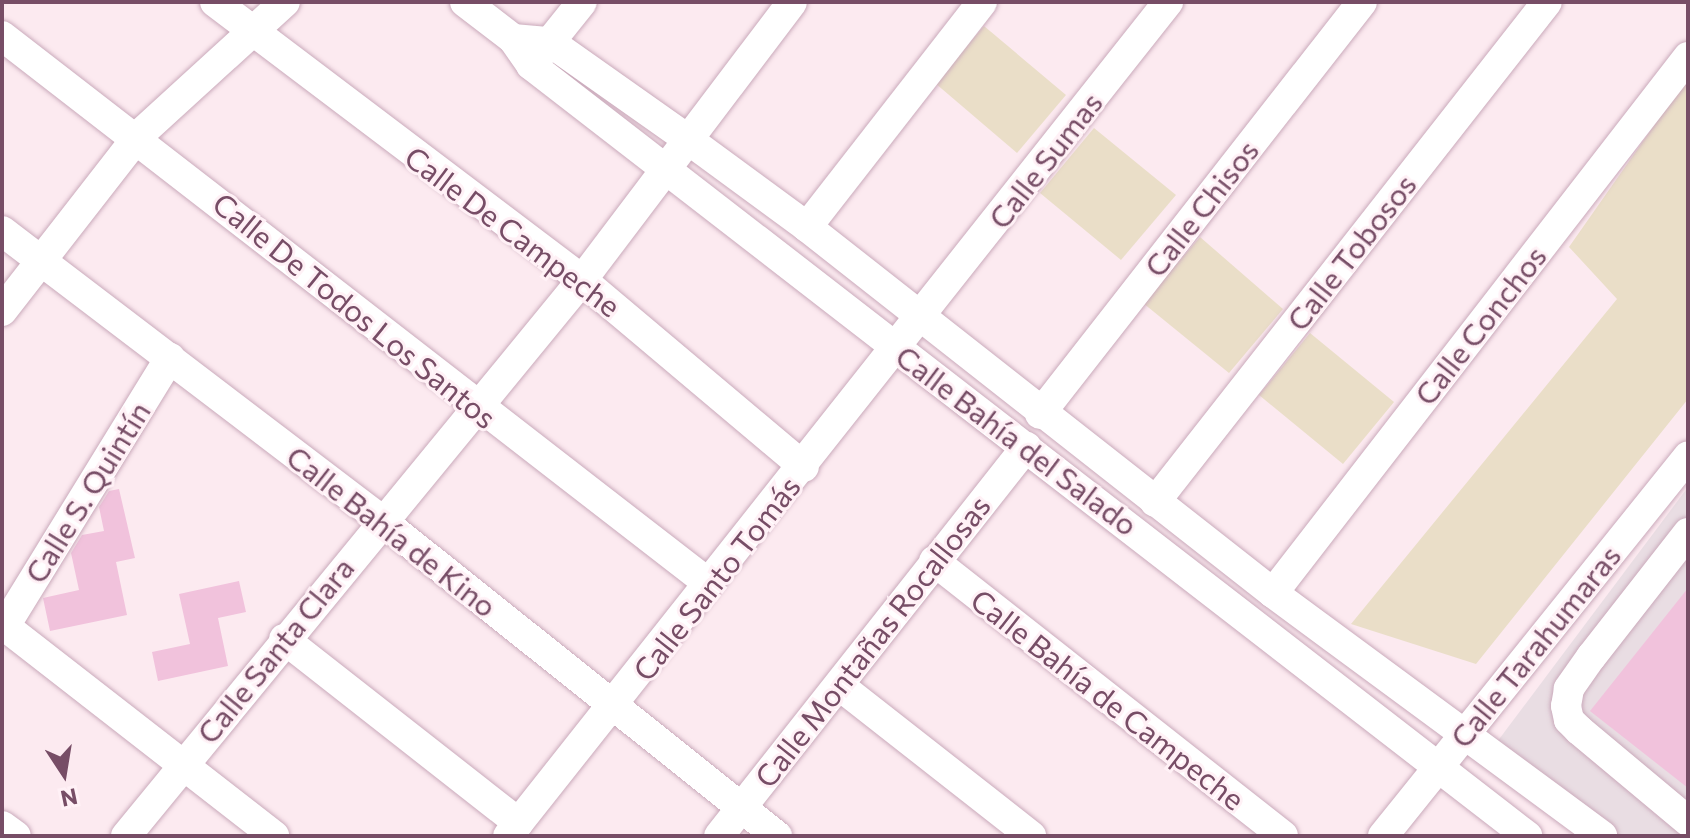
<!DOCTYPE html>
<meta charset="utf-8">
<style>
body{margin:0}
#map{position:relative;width:1690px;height:838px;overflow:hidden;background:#fceaf0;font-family:Commissioner,sans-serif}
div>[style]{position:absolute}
.industrial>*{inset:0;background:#e9dde3}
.green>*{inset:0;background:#eadec8}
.building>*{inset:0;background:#f1c2dc}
.roads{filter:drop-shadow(0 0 2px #caaabb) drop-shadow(0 0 2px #caaabb)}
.minor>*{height:30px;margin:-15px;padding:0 15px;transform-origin:15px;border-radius:15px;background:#fff}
span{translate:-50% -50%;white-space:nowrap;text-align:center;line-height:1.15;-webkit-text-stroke:6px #fff1f6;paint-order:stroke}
.street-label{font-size:30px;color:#774d66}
.frame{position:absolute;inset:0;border:4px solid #774d66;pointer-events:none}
.north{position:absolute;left:24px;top:734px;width:80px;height:80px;-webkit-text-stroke:6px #fff1f6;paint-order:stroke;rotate:168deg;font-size:22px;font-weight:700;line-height:32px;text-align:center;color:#774d66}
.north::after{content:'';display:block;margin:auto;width:28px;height:36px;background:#774d66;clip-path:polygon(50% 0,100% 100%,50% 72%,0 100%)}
</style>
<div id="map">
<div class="industrial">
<div style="clip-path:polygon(1688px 487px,1688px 836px,1579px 836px,1482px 762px)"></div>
</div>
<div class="green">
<div style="clip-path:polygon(984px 26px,1066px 95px,1017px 153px,935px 83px)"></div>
<div style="clip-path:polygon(1688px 77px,1688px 399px,1476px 664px,1351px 624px,1617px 299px,1569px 247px)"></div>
<div style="clip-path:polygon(1094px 128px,1176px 195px,1121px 260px,1040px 193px)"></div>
<div style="clip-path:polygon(1200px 237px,1283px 309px,1229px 373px,1143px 303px)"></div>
<div style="clip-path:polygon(1310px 333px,1394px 402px,1343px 464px,1259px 395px)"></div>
</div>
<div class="building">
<div style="clip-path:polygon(119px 489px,135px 558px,116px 562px,127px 615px,50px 631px,43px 598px,79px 590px,71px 553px,82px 535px,104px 531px,99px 507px,109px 491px)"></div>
<div style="clip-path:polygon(239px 581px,246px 612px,218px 618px,228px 666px,158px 681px,152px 652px,190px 644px,179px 594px)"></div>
<div style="clip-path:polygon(1688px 588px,1688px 788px,1590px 711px)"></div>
</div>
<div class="roads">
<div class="minor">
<div style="left:215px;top:2px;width:460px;rotate:37.1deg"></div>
<div style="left:582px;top:280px;width:290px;rotate:40.1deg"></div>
<div style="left:465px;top:2px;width:61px;rotate:37.6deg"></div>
<div style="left:513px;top:39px;width:32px;rotate:55deg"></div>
<div style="left:531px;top:65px;width:1260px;rotate:37.74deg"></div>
<div style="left:2px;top:36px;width:893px;rotate:37.77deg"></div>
<div style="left:513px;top:39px;width:37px;rotate:5deg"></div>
<div style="left:550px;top:42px;width:166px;rotate:35.2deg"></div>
<div style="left:686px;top:138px;width:150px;rotate:36.3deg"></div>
<div style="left:807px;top:227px;width:593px;rotate:38.15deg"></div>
<div style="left:1273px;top:593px;width:409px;rotate:36.4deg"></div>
<div style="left:538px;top:57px;width:70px;rotate:-51.3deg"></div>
<div style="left:807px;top:227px;width:285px;rotate:-52.1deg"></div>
<div style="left:2px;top:231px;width:477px;rotate:37.3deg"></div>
<div style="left:381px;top:520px;width:507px;rotate:38.59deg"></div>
<div style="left:2px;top:311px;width:222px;rotate:-52.1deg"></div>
<div style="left:138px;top:136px;width:199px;rotate:-42.4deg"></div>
<div style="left:1040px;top:414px;width:523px;rotate:-51.99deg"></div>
<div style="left:1155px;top:502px;width:635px;rotate:-51.9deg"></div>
<div style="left:1688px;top:533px;width:157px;rotate:128deg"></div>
<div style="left:1591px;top:657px;width:39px;rotate:125deg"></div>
<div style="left:1569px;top:689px;width:17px;rotate:100deg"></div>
<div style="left:1566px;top:706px;width:14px;rotate:78deg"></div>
<div style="left:1569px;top:720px;width:14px;rotate:45deg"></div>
<div style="left:1579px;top:730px;width:142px;rotate:39.9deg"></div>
<div style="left:934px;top:561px;width:444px;rotate:38.2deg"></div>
<div style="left:1273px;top:593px;width:678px;rotate:-52.25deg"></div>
<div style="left:2px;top:624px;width:345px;rotate:37.9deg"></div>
<div style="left:5px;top:626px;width:315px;rotate:-58.4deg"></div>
<div style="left:284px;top:639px;width:298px;rotate:38.1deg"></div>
<div style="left:840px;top:686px;width:243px;rotate:38.1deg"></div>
<div style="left:2px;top:826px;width:17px;rotate:36deg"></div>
<div style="left:126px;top:836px;width:719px;rotate:-50.64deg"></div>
<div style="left:582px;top:280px;width:348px;rotate:-52.9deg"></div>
<div style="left:508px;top:836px;width:1064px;rotate:-51.64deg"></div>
<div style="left:719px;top:836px;width:496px;rotate:-51.7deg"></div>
<div style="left:1383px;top:836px;width:487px;rotate:-51.2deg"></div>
</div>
</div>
<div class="street-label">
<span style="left:1045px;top:160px;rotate:-52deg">Calle Sumas</span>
<span style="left:1201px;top:208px;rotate:-52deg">Calle Chisos</span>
<span style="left:513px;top:231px;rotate:37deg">Calle De Campeche</span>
<span style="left:1351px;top:252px;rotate:-52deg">Calle Tobosos</span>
<span style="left:355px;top:310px;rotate:39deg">Calle De Todos Los Santos</span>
<span style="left:1480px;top:325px;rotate:-52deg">Calle Conchos</span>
<span style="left:1017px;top:440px;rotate:37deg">Calle Bahía del Salado</span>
<span style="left:87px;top:492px;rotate:-58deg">Calle S. Quintín</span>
<span style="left:392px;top:531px;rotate:38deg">Calle Bahía de Kino</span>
<span style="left:716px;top:578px;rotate:-52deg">Calle Santo Tomás</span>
<span style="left:872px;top:641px;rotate:-52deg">Calle Montañas Rocallosas</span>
<span style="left:1535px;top:646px;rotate:-51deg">Calle Tarahumaras</span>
<span style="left:275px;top:650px;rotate:-51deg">Calle Santa Clara</span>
<span style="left:1108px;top:699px;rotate:38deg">Calle Bahía de Campeche</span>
</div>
<div class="frame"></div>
<div class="north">N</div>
</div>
